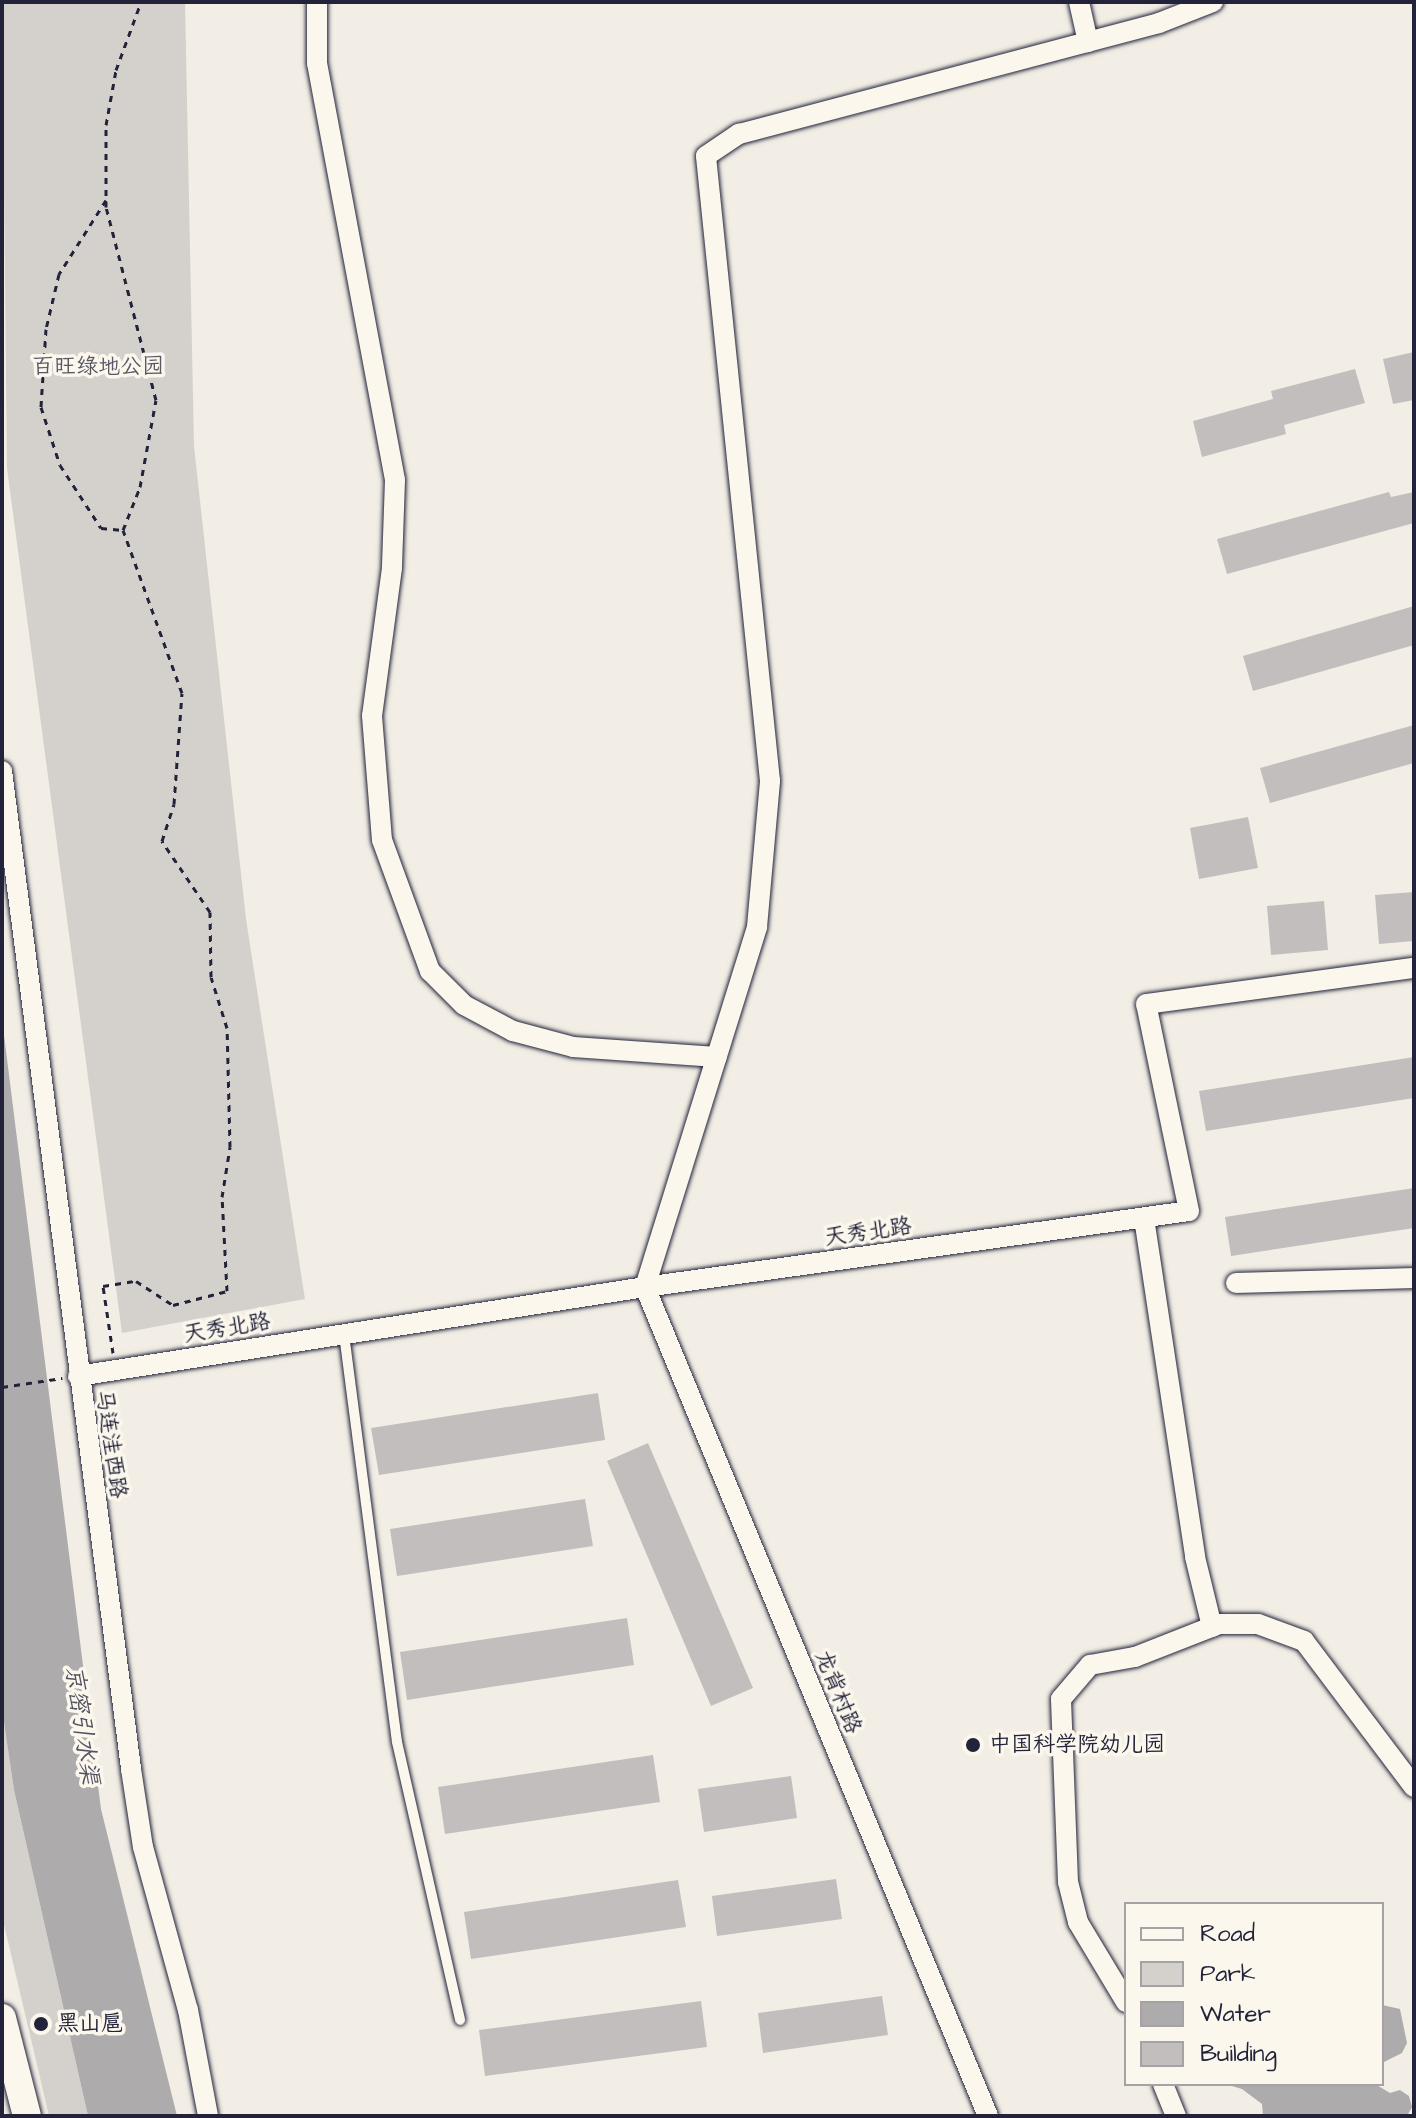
<!DOCTYPE html>
<meta charset="utf-8">
<style>
body{margin:0}
#map{position:relative;width:1416px;height:2118px;overflow:hidden;background:#f2eee5;font-family:"Architects Daughter","LXGW WenKai TC",sans-serif}
div>[style]{position:absolute}
.green>*{inset:0;background:#d4d1cc}
.water>*{inset:0;background:#aeabad}
.building>*{inset:0;background:#c2bebe}
.path>*{height:3px;margin-top:-1.5px;transform-origin:0;background:repeating-linear-gradient(90deg,#22223b 0 6px,transparent 0 12px)}
.roads{filter:drop-shadow(0 0 2px #22223b) drop-shadow(0 0 2px #22223b)}
.service>*{height:10px;margin:-5px;padding:0 5px;transform-origin:5px;border-radius:5px;background:#fbf7ec}
.minor>*{height:20px;margin:-10px;padding:0 10px;transform-origin:10px;border-radius:10px;background:#fbf7ec}
.secondary>*{height:28px;margin:-14px;padding:0 14px;transform-origin:14px;border-radius:14px;background:#fbf7ec}
.dots>*{width:22px;height:22px;translate:-50% -50%;box-sizing:border-box;border:4px solid #fbf7ec;border-radius:50%}
span{translate:-50% -50%;white-space:nowrap;text-align:center;line-height:1.15;-webkit-text-stroke:7px #fbf7ec;paint-order:stroke}
.park-label{font-size:22px;color:#575766}
.street-label{font-size:22px;color:#22223b}
.poi-label{font-size:22px;color:#22223b}
.left{translate:0 -50%;text-align:left}
.water-label{font-size:24px;color:#535263;font-style:italic}
.frame{position:absolute;inset:0;border:4px solid #22223b;pointer-events:none}
.legend{position:absolute;left:1124px;top:1902px;width:260px;height:184px;box-sizing:border-box;background:#fbf7ec;border:2px solid #a4a2a5;margin:0;padding:10px 14px;list-style:none;font-size:24px;color:#22223b}
.legend li{display:flex;align-items:center;gap:16px;height:40px}
.legend b{width:40px;border:2px solid #a4a2a5}
</style>
<div id="map">
<div class="green">
<div style="clip-path:polygon(2px 2px,185px 2px,194px 446px,246px 919px,305px 1299px,122px 1333px,7px 468px)"></div>
<div style="clip-path:polygon(2px 1709px,14px 1790px,88px 2116px,49px 2116px,2px 1916px)"></div>
</div>
<div class="water">
<div style="clip-path:polygon(2px 1019px,101px 1809px,177px 2116px,88px 2116px,14px 1790px,2px 1709px)"></div>
<div style="clip-path:polygon(1382px 2005px,1400px 2009px,1407px 2043px,1402px 2053px,1382px 2063px)"></div>
<div style="clip-path:polygon(1225px 2084px,1375px 2084px,1390px 2093px,1400px 2090px,1409px 2096px,1412px 2107px,1407px 2116px,1263px 2116px,1262px 2104px,1242px 2089px)"></div>
</div>
<div class="building">
<div style="clip-path:polygon(1414px 352px,1414px 400px,1393px 404px,1383px 359px)"></div>
<div style="clip-path:polygon(1355px 369px,1365px 403px,1284px 425px,1286px 434px,1202px 457px,1193px 421px,1273px 399px,1271px 391px)"></div>
<div style="clip-path:polygon(1389px 492px,1391px 497px,1414px 492px,1414px 523px,1227px 574px,1217px 539px)"></div>
<div style="clip-path:polygon(1414px 606px,1414px 645px,1253px 691px,1243px 656px)"></div>
<div style="clip-path:polygon(1414px 725px,1414px 763px,1270px 803px,1260px 768px)"></div>
<div style="clip-path:polygon(1248px 817px,1258px 868px,1199px 879px,1190px 828px)"></div>
<div style="clip-path:polygon(1414px 892px,1414px 941px,1379px 944px,1375px 895px)"></div>
<div style="clip-path:polygon(1324px 901px,1328px 950px,1271px 955px,1267px 906px)"></div>
<div style="clip-path:polygon(1414px 1057px,1414px 1098px,1206px 1131px,1199px 1091px)"></div>
<div style="clip-path:polygon(1414px 1188px,1414px 1228px,1231px 1256px,1225px 1217px)"></div>
<div style="clip-path:polygon(598px 1393px,605px 1440px,379px 1475px,371px 1428px)"></div>
<div style="clip-path:polygon(648px 1443px,753px 1688px,711px 1706px,607px 1461px)"></div>
<div style="clip-path:polygon(585px 1499px,593px 1546px,397px 1576px,390px 1529px)"></div>
<div style="clip-path:polygon(627px 1618px,634px 1665px,407px 1700px,400px 1652px)"></div>
<div style="clip-path:polygon(653px 1755px,660px 1802px,445px 1834px,438px 1787px)"></div>
<div style="clip-path:polygon(791px 1776px,797px 1818px,704px 1832px,698px 1789px)"></div>
<div style="clip-path:polygon(836px 1879px,842px 1919px,717px 1936px,712px 1896px)"></div>
<div style="clip-path:polygon(678px 1880px,686px 1927px,471px 1959px,464px 1912px)"></div>
<div style="clip-path:polygon(882px 1996px,888px 2035px,763px 2053px,758px 2013px)"></div>
<div style="clip-path:polygon(701px 2001px,707px 2047px,485px 2076px,479px 2030px)"></div>
</div>
<div class="path">
<div style="left:106px;top:200px;width:88px;rotate:122.4deg"></div>
<div style="left:59px;top:274px;width:57px;rotate:103.3deg"></div>
<div style="left:46px;top:329px;width:78px;rotate:93.7deg"></div>
<div style="left:41px;top:407px;width:61px;rotate:71.9deg"></div>
<div style="left:60px;top:465px;width:75px;rotate:56.9deg"></div>
<div style="left:101px;top:528px;width:22px;rotate:5deg"></div>
<div style="left:123px;top:530px;width:46px;rotate:-68.4deg"></div>
<div style="left:140px;top:487px;width:88px;rotate:-79.6deg"></div>
<div style="left:156px;top:400px;width:199px;rotate:-104.5deg"></div>
<div style="left:106px;top:207px;width:82px;rotate:-90deg"></div>
<div style="left:106px;top:125px;width:56px;rotate:-79.7deg"></div>
<div style="left:116px;top:70px;width:72px;rotate:-69.8deg"></div>
<div style="left:113px;top:1353px;width:68px;rotate:-98.5deg"></div>
<div style="left:103px;top:1286px;width:33px;rotate:-9deg"></div>
<div style="left:136px;top:1281px;width:44px;rotate:33deg"></div>
<div style="left:173px;top:1305px;width:56px;rotate:-14.5deg"></div>
<div style="left:227px;top:1291px;width:94px;rotate:-93deg"></div>
<div style="left:222px;top:1197px;width:51px;rotate:-80.9deg"></div>
<div style="left:230px;top:1147px;width:119px;rotate:-91.4deg"></div>
<div style="left:227px;top:1028px;width:53px;rotate:-107.4deg"></div>
<div style="left:211px;top:977px;width:65px;rotate:-90.9deg"></div>
<div style="left:210px;top:912px;width:86px;rotate:-124.1deg"></div>
<div style="left:162px;top:841px;width:39px;rotate:-72deg"></div>
<div style="left:174px;top:804px;width:111px;rotate:-85.9deg"></div>
<div style="left:182px;top:693px;width:173px;rotate:-109.9deg"></div>
<div style="left:2px;top:1387px;width:61px;rotate:-8.5deg"></div>
</div>
<div class="roads">
<div class="service">
<div style="left:344px;top:1334px;width:411px;rotate:82.6deg"></div>
<div style="left:397px;top:1742px;width:285px;rotate:77.2deg"></div>
</div>
<div class="minor">
<div style="left:317px;top:2px;width:61px;rotate:90deg"></div>
<div style="left:317px;top:63px;width:424px;rotate:79.4deg"></div>
<div style="left:395px;top:480px;width:88px;rotate:92deg"></div>
<div style="left:392px;top:568px;width:149px;rotate:97.7deg"></div>
<div style="left:372px;top:716px;width:124px;rotate:85.4deg"></div>
<div style="left:382px;top:840px;width:140px;rotate:69.9deg"></div>
<div style="left:430px;top:971px;width:48px;rotate:45deg"></div>
<div style="left:464px;top:1005px;width:55px;rotate:28deg"></div>
<div style="left:513px;top:1031px;width:62px;rotate:14.9deg"></div>
<div style="left:573px;top:1047px;width:144px;rotate:4deg"></div>
<div style="left:1079px;top:2px;width:41px;rotate:77.3deg"></div>
<div style="left:2px;top:771px;width:1006px;rotate:82.63deg"></div>
<div style="left:131px;top:1769px;width:79px;rotate:81.3deg"></div>
<div style="left:143px;top:1847px;width:169px;rotate:74.6deg"></div>
<div style="left:188px;top:2010px;width:108px;rotate:79.3deg"></div>
<div style="left:1144px;top:1218px;width:343px;rotate:81.4deg"></div>
<div style="left:1195px;top:1557px;width:72px;rotate:76.3deg"></div>
<div style="left:1236px;top:1283px;width:178px;rotate:-1.6deg"></div>
<div style="left:78px;top:1376px;width:574px;rotate:-8.92deg"></div>
<div style="left:645px;top:1287px;width:549px;rotate:-7.95deg"></div>
<div style="left:1189px;top:1211px;width:211px;rotate:-101.7deg"></div>
<div style="left:1146px;top:1004px;width:270px;rotate:-7.7deg"></div>
<div style="left:1126px;top:2002px;width:93px;rotate:-121deg"></div>
<div style="left:1078px;top:1922px;width:41px;rotate:-104deg"></div>
<div style="left:1068px;top:1882px;width:183px;rotate:-92.2deg"></div>
<div style="left:1061px;top:1699px;width:45px;rotate:-49.5deg"></div>
<div style="left:1090px;top:1665px;width:46px;rotate:-10.1deg"></div>
<div style="left:1135px;top:1657px;width:90px;rotate:-21.4deg"></div>
<div style="left:1219px;top:1624px;width:39px"></div>
<div style="left:1258px;top:1624px;width:49px;rotate:20.3deg"></div>
<div style="left:1304px;top:1641px;width:183px;rotate:53deg"></div>
<div style="left:1163px;top:2084px;width:35px;rotate:68deg"></div>
<div style="left:988px;top:2116px;width:897px;rotate:-112.48deg"></div>
<div style="left:645px;top:1287px;width:377px;rotate:-72.7deg"></div>
<div style="left:757px;top:927px;width:147px;rotate:-84.9deg"></div>
<div style="left:770px;top:781px;width:628px;rotate:-95.85deg"></div>
<div style="left:706px;top:156px;width:40px;rotate:-34deg"></div>
<div style="left:739px;top:134px;width:434px;rotate:-14.8deg"></div>
<div style="left:1159px;top:23px;width:58px;rotate:-21.3deg"></div>
</div>
<div class="secondary">
<div style="left:2px;top:2018px;width:101px;rotate:75.7deg"></div>
</div>
</div>
<div class="dots">
<div style="left:973px;top:1745px;background:#22223b"></div>
<div style="left:41px;top:2024px;background:#22223b"></div>
</div>
<div class="park-label">
<span style="left:98px;top:367px">百旺绿地公园</span>
</div>
<div class="street-label">
<span style="left:868px;top:1232px;rotate:-8deg">天秀北路</span>
<span style="left:227px;top:1328px;rotate:-9deg">天秀北路</span>
<span style="left:111px;top:1444px;rotate:82deg">马连洼西路</span>
<span style="left:838px;top:1692px;rotate:68deg">龙背村路</span>
</div>
<div class="poi-label">
<span class="left" style="left:989px;top:1745px">中国科学院幼儿园</span>
<span class="left" style="left:57px;top:2024px">黑山扈</span>
</div>
<div class="water-label">
<span style="left:81px;top:1725px;rotate:82deg">京密引水渠</span>
</div>
<div class="frame"></div>
<ul class="legend">
<li><b style="height:10px;background:#fbf7ec"></b>Road</li>
<li><b style="height:22px;background:#d4d1cc"></b>Park</li>
<li><b style="height:22px;background:#aeabad"></b>Water</li>
<li><b style="height:22px;background:#c2bebe"></b>Building</li>
</ul>
</div>
